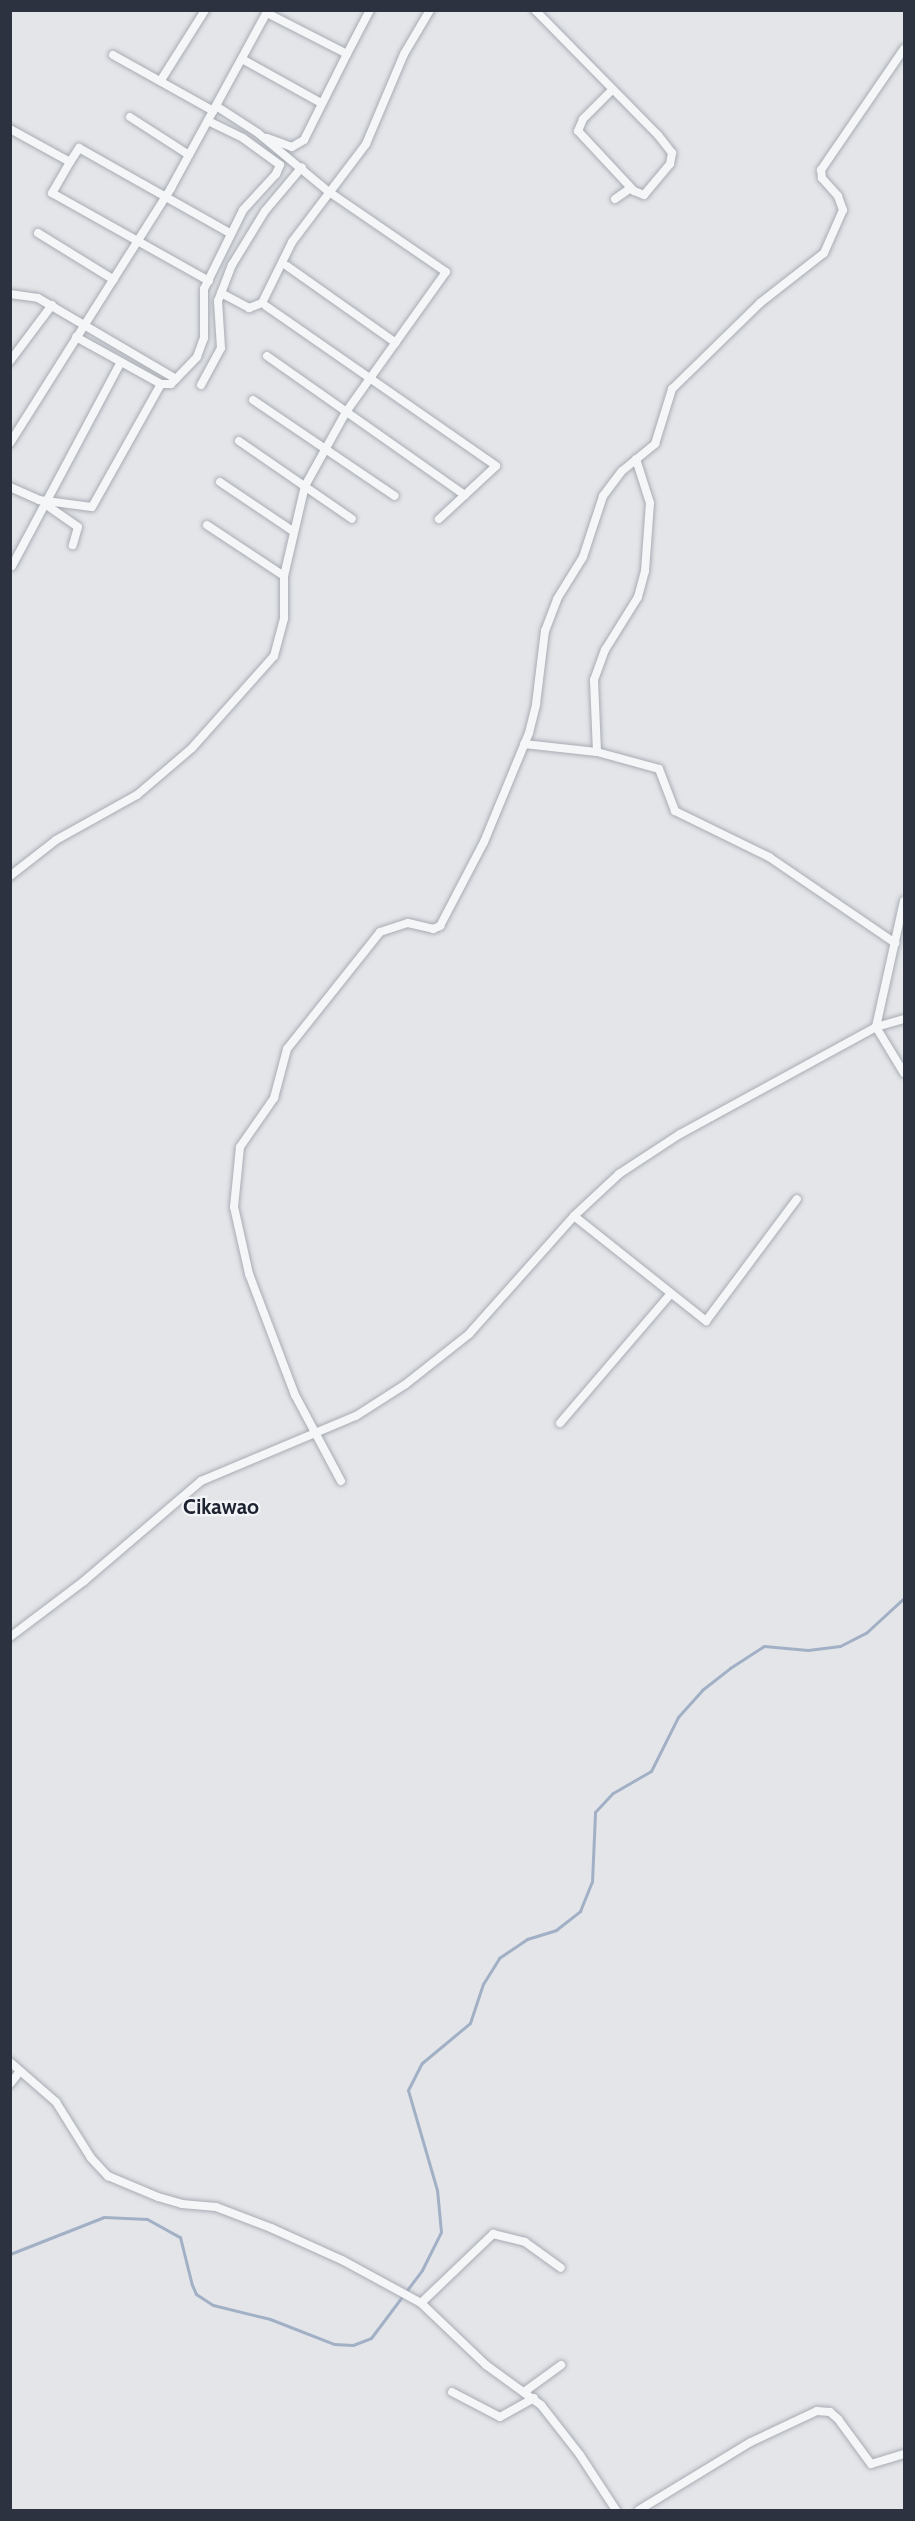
<!DOCTYPE html>
<style>
body{margin:0}
#map{position:relative;width:915px;height:2521px;overflow:hidden;background:#e3e5e9;font-family:Cabin,sans-serif}
div>[style]{position:absolute}
.stream>*{height:3px;margin:-1.5px;padding:0 1.5px;transform-origin:1.5px;border-radius:1.5px;background:#a2b0c6}
.roads{filter:drop-shadow(0 0 2px #a8acb3) drop-shadow(0 0 2px #a8acb3)}
.minor>*{height:8px;margin:-4px;padding:0 4px;transform-origin:4px;border-radius:4px;background:#f5f6f8}
span{translate:-50% -50%;white-space:nowrap;text-align:center;line-height:1.15;-webkit-text-stroke:4.5px #f2f4f7;paint-order:stroke}
.quarter-label{font-size:21px;color:#1e2331;font-weight:700}
.frame{position:absolute;inset:0;border:12px solid #2c3240;pointer-events:none}
</style>
<div id="map">
<div class="stream">
<div style="left:10px;top:2254px;width:101px;rotate:-21.5deg"></div>
<div style="left:104px;top:2217px;width:43px;rotate:2.7deg"></div>
<div style="left:147px;top:2219px;width:38px;rotate:29deg"></div>
<div style="left:180px;top:2237px;width:49px;rotate:76deg"></div>
<div style="left:192px;top:2285px;width:10px;rotate:66deg"></div>
<div style="left:196px;top:2294px;width:20px;rotate:33deg"></div>
<div style="left:213px;top:2305px;width:59px;rotate:13.8deg"></div>
<div style="left:270px;top:2319px;width:69px;rotate:21.3deg"></div>
<div style="left:334px;top:2344px;width:19px;rotate:3deg"></div>
<div style="left:353px;top:2345px;width:19px;rotate:-21deg"></div>
<div style="left:371px;top:2338px;width:85px;rotate:-53.1deg"></div>
<div style="left:422px;top:2270px;width:42px;rotate:-63.4deg"></div>
<div style="left:441px;top:2232px;width:42px;rotate:-95.4deg"></div>
<div style="left:437px;top:2190px;width:104px;rotate:-106.2deg"></div>
<div style="left:408px;top:2090px;width:30px;rotate:-63deg"></div>
<div style="left:422px;top:2063px;width:62px;rotate:-39.8deg"></div>
<div style="left:470px;top:2023px;width:41px;rotate:-71.6deg"></div>
<div style="left:483px;top:1984px;width:31px;rotate:-58deg"></div>
<div style="left:499px;top:1958px;width:34px;rotate:-34deg"></div>
<div style="left:527px;top:1939px;width:30px;rotate:-17deg"></div>
<div style="left:556px;top:1930px;width:31px;rotate:-38deg"></div>
<div style="left:580px;top:1911px;width:31px;rotate:-68deg"></div>
<div style="left:592px;top:1882px;width:70px;rotate:-87.5deg"></div>
<div style="left:595px;top:1812px;width:26px;rotate:-47deg"></div>
<div style="left:613px;top:1793px;width:44px;rotate:-30.1deg"></div>
<div style="left:651px;top:1771px;width:60px;rotate:-63.4deg"></div>
<div style="left:678px;top:1717px;width:36px;rotate:-48deg"></div>
<div style="left:702px;top:1690px;width:36px;rotate:-38deg"></div>
<div style="left:730px;top:1668px;width:40px;rotate:-32.9deg"></div>
<div style="left:764px;top:1646px;width:44px;rotate:5.2deg"></div>
<div style="left:808px;top:1650px;width:32px;rotate:-7deg"></div>
<div style="left:840px;top:1646px;width:30px;rotate:-27deg"></div>
<div style="left:867px;top:1632px;width:50px;rotate:-42.6deg"></div>
</div>
<div class="roads">
<div class="minor">
<div style="left:535px;top:10px;width:175px;rotate:45.5deg"></div>
<div style="left:658px;top:135px;width:23px;rotate:52deg"></div>
<div style="left:672px;top:153px;width:11px;rotate:100deg"></div>
<div style="left:670px;top:164px;width:40px;rotate:130deg"></div>
<div style="left:644px;top:195px;width:11px;rotate:-158deg"></div>
<div style="left:634px;top:191px;width:82px;rotate:-133deg"></div>
<div style="left:578px;top:131px;width:13px;rotate:-67deg"></div>
<div style="left:583px;top:119px;width:41px;rotate:-45deg"></div>
<div style="left:267px;top:13px;width:90px;rotate:27.1deg"></div>
<div style="left:347px;top:54px;width:96px;rotate:116.6deg"></div>
<div style="left:304px;top:140px;width:14px;rotate:150deg"></div>
<div style="left:292px;top:147px;width:27px;rotate:-160deg"></div>
<div style="left:347px;top:54px;width:50px;rotate:-62.4deg"></div>
<div style="left:113px;top:55px;width:115px;rotate:29.2deg"></div>
<div style="left:242px;top:59px;width:90px;rotate:29.1deg"></div>
<div style="left:161px;top:80px;width:83px;rotate:-57.8deg"></div>
<div style="left:130px;top:117px;width:70px;rotate:32.8deg"></div>
<div style="left:10px;top:129px;width:68px;rotate:28.8deg"></div>
<div style="left:70px;top:162px;width:17px;rotate:-57deg"></div>
<div style="left:79px;top:148px;width:173px;rotate:29.4deg"></div>
<div style="left:70px;top:162px;width:36px;rotate:120deg"></div>
<div style="left:52px;top:193px;width:180px;rotate:29.3deg"></div>
<div style="left:615px;top:199px;width:19px;rotate:-35deg"></div>
<div style="left:38px;top:233px;width:89px;rotate:31.7deg"></div>
<div style="left:287px;top:266px;width:133px;rotate:35.2deg"></div>
<div style="left:221px;top:293px;width:32px;rotate:28deg"></div>
<div style="left:249px;top:308px;width:14px;rotate:-21deg"></div>
<div style="left:262px;top:303px;width:68px;rotate:-63.8deg"></div>
<div style="left:292px;top:242px;width:123px;rotate:-52.9deg"></div>
<div style="left:366px;top:144px;width:98px;rotate:-67.1deg"></div>
<div style="left:404px;top:54px;width:51px;rotate:-59.4deg"></div>
<div style="left:10px;top:294px;width:28px;rotate:8deg"></div>
<div style="left:38px;top:298px;width:160px;rotate:30.4deg"></div>
<div style="left:266px;top:306px;width:280px;rotate:34.8deg"></div>
<div style="left:496px;top:466px;width:78px;rotate:137.1deg"></div>
<div style="left:76px;top:337px;width:97px;rotate:28.9deg"></div>
<div style="left:161px;top:384px;width:10px"></div>
<div style="left:171px;top:384px;width:37px;rotate:-46deg"></div>
<div style="left:197px;top:357px;width:20px;rotate:-70deg"></div>
<div style="left:204px;top:338px;width:49px;rotate:-90deg"></div>
<div style="left:204px;top:289px;width:88px;rotate:-63.7deg"></div>
<div style="left:243px;top:210px;width:49px;rotate:-47.5deg"></div>
<div style="left:276px;top:174px;width:10px;rotate:-66deg"></div>
<div style="left:280px;top:165px;width:46px;rotate:-143.9deg"></div>
<div style="left:243px;top:138px;width:39px;rotate:-154deg"></div>
<div style="left:267px;top:356px;width:242px;rotate:35.1deg"></div>
<div style="left:10px;top:361px;width:70px;rotate:-53.1deg"></div>
<div style="left:201px;top:385px;width:42px;rotate:-61.6deg"></div>
<div style="left:221px;top:348px;width:47px;rotate:-93.7deg"></div>
<div style="left:218px;top:301px;width:39px;rotate:-69deg"></div>
<div style="left:232px;top:265px;width:63px;rotate:-58.6deg"></div>
<div style="left:265px;top:211px;width:57px;rotate:-49.9deg"></div>
<div style="left:253px;top:400px;width:171px;rotate:34.1deg"></div>
<div style="left:239px;top:441px;width:137px;rotate:34.6deg"></div>
<div style="left:10px;top:443px;width:302px;rotate:-57.7deg"></div>
<div style="left:171px;top:188px;width:203px;rotate:-61.4deg"></div>
<div style="left:220px;top:482px;width:89px;rotate:34deg"></div>
<div style="left:10px;top:487px;width:32px;rotate:24deg"></div>
<div style="left:39px;top:500px;width:53px;rotate:7.5deg"></div>
<div style="left:92px;top:507px;width:141px;rotate:-60.7deg"></div>
<div style="left:45px;top:504px;width:40px;rotate:34.9deg"></div>
<div style="left:78px;top:527px;width:19px;rotate:106deg"></div>
<div style="left:207px;top:525px;width:92px;rotate:33.5deg"></div>
<div style="left:12px;top:566px;width:231px;rotate:-61.9deg"></div>
<div style="left:524px;top:744px;width:73px;rotate:6.3deg"></div>
<div style="left:597px;top:752px;width:64px;rotate:15.3deg"></div>
<div style="left:659px;top:769px;width:45px;rotate:69.1deg"></div>
<div style="left:675px;top:811px;width:105px;rotate:26.1deg"></div>
<div style="left:769px;top:857px;width:153px;rotate:34.3deg"></div>
<div style="left:597px;top:752px;width:72px;rotate:-92.4deg"></div>
<div style="left:594px;top:680px;width:32px;rotate:-70deg"></div>
<div style="left:605px;top:650px;width:62px;rotate:-58.1deg"></div>
<div style="left:638px;top:597px;width:27px;rotate:-75deg"></div>
<div style="left:645px;top:571px;width:68px;rotate:-85.8deg"></div>
<div style="left:650px;top:503px;width:46px;rotate:-107.7deg"></div>
<div style="left:10px;top:876px;width:58px;rotate:-38deg"></div>
<div style="left:56px;top:840px;width:93px;rotate:-29.1deg"></div>
<div style="left:137px;top:795px;width:72px;rotate:-40.5deg"></div>
<div style="left:192px;top:748px;width:123px;rotate:-48.3deg"></div>
<div style="left:274px;top:656px;width:39px;rotate:-75deg"></div>
<div style="left:284px;top:618px;width:42px;rotate:-90deg"></div>
<div style="left:284px;top:576px;width:92px;rotate:-76.9deg"></div>
<div style="left:305px;top:486px;width:85px;rotate:-61deg"></div>
<div style="left:346px;top:412px;width:172px;rotate:-54.5deg"></div>
<div style="left:446px;top:272px;width:142px;rotate:-145.6deg"></div>
<div style="left:329px;top:192px;width:92px;rotate:-140.3deg"></div>
<div style="left:258px;top:133px;width:50px;rotate:-147.3deg"></div>
<div style="left:904px;top:1019px;width:29px;rotate:164deg"></div>
<div style="left:876px;top:1027px;width:54px;rotate:58.7deg"></div>
<div style="left:574px;top:1216px;width:169px;rotate:38.5deg"></div>
<div style="left:706px;top:1321px;width:152px;rotate:-53.3deg"></div>
<div style="left:560px;top:1423px;width:167px;rotate:-49.4deg"></div>
<div style="left:341px;top:1481px;width:98px;rotate:-118.1deg"></div>
<div style="left:295px;top:1395px;width:129px;rotate:-110.8deg"></div>
<div style="left:249px;top:1274px;width:69px;rotate:-102.6deg"></div>
<div style="left:234px;top:1207px;width:60px;rotate:-84.3deg"></div>
<div style="left:240px;top:1147px;width:60px;rotate:-55.2deg"></div>
<div style="left:274px;top:1098px;width:51px;rotate:-75.1deg"></div>
<div style="left:287px;top:1049px;width:149px;rotate:-51.5deg"></div>
<div style="left:380px;top:932px;width:29px;rotate:-18deg"></div>
<div style="left:408px;top:923px;width:26px;rotate:13deg"></div>
<div style="left:433px;top:929px;width:8px;rotate:-23deg"></div>
<div style="left:440px;top:926px;width:95px;rotate:-62.4deg"></div>
<div style="left:484px;top:842px;width:118px;rotate:-67.6deg"></div>
<div style="left:529px;top:733px;width:30px;rotate:-76deg"></div>
<div style="left:536px;top:704px;width:74px;rotate:-83deg"></div>
<div style="left:545px;top:631px;width:34px;rotate:-69deg"></div>
<div style="left:557px;top:599px;width:49px;rotate:-58.2deg"></div>
<div style="left:583px;top:557px;width:64px;rotate:-71.8deg"></div>
<div style="left:603px;top:496px;width:31px;rotate:-53deg"></div>
<div style="left:622px;top:471px;width:43px;rotate:-39.3deg"></div>
<div style="left:655px;top:444px;width:58px;rotate:-72.8deg"></div>
<div style="left:672px;top:389px;width:123px;rotate:-44.3deg"></div>
<div style="left:760px;top:303px;width:81px;rotate:-38deg"></div>
<div style="left:824px;top:253px;width:47px;rotate:-66.2deg"></div>
<div style="left:843px;top:210px;width:15px;rotate:-110deg"></div>
<div style="left:838px;top:196px;width:24px;rotate:-132deg"></div>
<div style="left:822px;top:178px;width:8px;rotate:-97deg"></div>
<div style="left:821px;top:170px;width:147px;rotate:-55.6deg"></div>
<div style="left:10px;top:1637px;width:93px;rotate:-37.1deg"></div>
<div style="left:84px;top:1581px;width:154px;rotate:-40.5deg"></div>
<div style="left:201px;top:1481px;width:168px;rotate:-22.8deg"></div>
<div style="left:356px;top:1416px;width:59px;rotate:-32.6deg"></div>
<div style="left:406px;top:1384px;width:80px;rotate:-38.4deg"></div>
<div style="left:469px;top:1334px;width:158px;rotate:-48.3deg"></div>
<div style="left:574px;top:1216px;width:62px;rotate:-43deg"></div>
<div style="left:619px;top:1174px;width:73px;rotate:-33.3deg"></div>
<div style="left:680px;top:1134px;width:223px;rotate:-28.6deg"></div>
<div style="left:876px;top:1027px;width:129px;rotate:-77.5deg"></div>
<div style="left:10px;top:2062px;width:61px;rotate:41deg"></div>
<div style="left:56px;top:2102px;width:66px;rotate:58deg"></div>
<div style="left:91px;top:2158px;width:25px;rotate:47deg"></div>
<div style="left:108px;top:2176px;width:54px;rotate:22.8deg"></div>
<div style="left:158px;top:2197px;width:25px;rotate:16deg"></div>
<div style="left:182px;top:2204px;width:34px;rotate:5deg"></div>
<div style="left:216px;top:2207px;width:59px;rotate:20.9deg"></div>
<div style="left:271px;top:2228px;width:78px;rotate:24.3deg"></div>
<div style="left:342px;top:2260px;width:90px;rotate:28.6deg"></div>
<div style="left:421px;top:2303px;width:90px;rotate:43.6deg"></div>
<div style="left:486px;top:2365px;width:68px;rotate:36deg"></div>
<div style="left:541px;top:2405px;width:63px;rotate:52deg"></div>
<div style="left:580px;top:2455px;width:66px;rotate:56.8deg"></div>
<div style="left:10px;top:2084px;width:16px;rotate:-52deg"></div>
<div style="left:421px;top:2303px;width:100px;rotate:-43.8deg"></div>
<div style="left:493px;top:2234px;width:33px;rotate:14deg"></div>
<div style="left:525px;top:2242px;width:44px;rotate:35.8deg"></div>
<div style="left:452px;top:2392px;width:54px;rotate:27.5deg"></div>
<div style="left:500px;top:2417px;width:39px;rotate:-29deg"></div>
<div style="left:524px;top:2392px;width:46px;rotate:-36.1deg"></div>
<div style="left:639px;top:2510px;width:131px;rotate:-31.3deg"></div>
<div style="left:751px;top:2442px;width:73px;rotate:-25.2deg"></div>
<div style="left:817px;top:2411px;width:13px;rotate:4deg"></div>
<div style="left:830px;top:2412px;width:11px;rotate:41deg"></div>
<div style="left:838px;top:2419px;width:56px;rotate:53.7deg"></div>
<div style="left:871px;top:2464px;width:34px;rotate:-17deg"></div>
</div>
</div>
<div class="quarter-label">
<span style="left:221px;top:1507px">Cikawao</span>
</div>
<div class="frame"></div>
</div>
